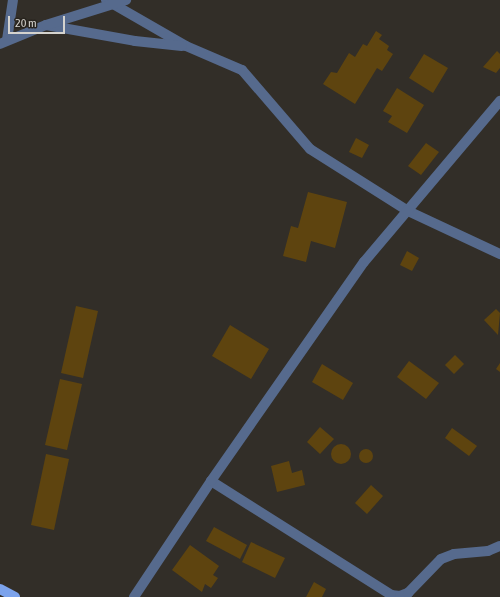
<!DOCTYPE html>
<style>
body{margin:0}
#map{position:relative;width:500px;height:597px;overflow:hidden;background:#322e28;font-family:"Asap Condensed",sans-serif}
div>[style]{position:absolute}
.building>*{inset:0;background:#5e440f}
.round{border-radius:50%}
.minor>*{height:10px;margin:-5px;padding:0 5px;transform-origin:5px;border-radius:5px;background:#566a8d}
.major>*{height:10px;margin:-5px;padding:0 5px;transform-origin:5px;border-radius:5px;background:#7ca3ec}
span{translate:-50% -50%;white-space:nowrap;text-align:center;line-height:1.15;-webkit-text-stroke:3px #28241e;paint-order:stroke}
.scale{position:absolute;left:8px;top:16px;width:57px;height:18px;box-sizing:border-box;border:2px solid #d5d3ce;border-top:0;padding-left:5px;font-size:12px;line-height:14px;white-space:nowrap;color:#d5d3ce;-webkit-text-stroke:3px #28241e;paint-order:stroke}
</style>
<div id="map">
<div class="building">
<div style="clip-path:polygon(376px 31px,382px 35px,379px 39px,389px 46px,387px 50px,393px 54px,382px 71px,377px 68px,355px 104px,323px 84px,331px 72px,337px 73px,349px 53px,355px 57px,363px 44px,367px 46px)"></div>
<div style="clip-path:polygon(497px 51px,500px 54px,500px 68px,496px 73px,483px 67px)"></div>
<div style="clip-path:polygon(424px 54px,448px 68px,433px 93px,409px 78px)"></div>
<div style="clip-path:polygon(397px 88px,424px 105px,407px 133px,388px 122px,392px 116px,383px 111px)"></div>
<div style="clip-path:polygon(356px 138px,369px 145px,362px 158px,349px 152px)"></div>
<div style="clip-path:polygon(426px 143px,439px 152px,421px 175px,408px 166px)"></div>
<div style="clip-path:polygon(308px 192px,347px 202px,335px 248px,311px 241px,306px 262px,283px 256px,291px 226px,298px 228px)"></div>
<div style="clip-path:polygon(407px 251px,419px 258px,412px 271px,400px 265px)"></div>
<div style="clip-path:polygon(76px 306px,98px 311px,83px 378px,61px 373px)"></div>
<div style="clip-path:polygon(496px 309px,500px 313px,498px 335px,484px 320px)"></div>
<div style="clip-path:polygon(230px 325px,269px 349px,251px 379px,212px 356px)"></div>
<div style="clip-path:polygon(455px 355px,464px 364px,454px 374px,445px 365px)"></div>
<div style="clip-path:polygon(409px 361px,439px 383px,426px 399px,397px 377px)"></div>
<div style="clip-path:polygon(500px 363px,500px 372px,496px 369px)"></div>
<div style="clip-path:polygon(322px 364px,353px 383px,343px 400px,312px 382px)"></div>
<div style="clip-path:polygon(60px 379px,82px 384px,67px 450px,45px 445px)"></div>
<div style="clip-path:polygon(320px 427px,334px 439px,320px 454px,307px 442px)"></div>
<div style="clip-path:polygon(452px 428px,477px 446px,469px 456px,445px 438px)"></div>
<div class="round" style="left:331px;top:444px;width:20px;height:20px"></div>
<div class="round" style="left:359px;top:449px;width:14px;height:14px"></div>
<div style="clip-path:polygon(46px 454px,69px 459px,54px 530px,31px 525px)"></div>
<div style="clip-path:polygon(289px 461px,292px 473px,302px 470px,305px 485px,277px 492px,271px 466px)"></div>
<div style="clip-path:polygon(371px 485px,383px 496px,367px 514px,355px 503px)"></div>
<div style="clip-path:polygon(214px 527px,247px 545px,240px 559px,206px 541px)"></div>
<div style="clip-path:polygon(251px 542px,285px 558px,275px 578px,242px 562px)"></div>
<div style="clip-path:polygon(190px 545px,219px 566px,213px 575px,218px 578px,211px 588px,205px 584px,202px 592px,172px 570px)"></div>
<div style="clip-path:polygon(314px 582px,326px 589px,322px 597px,306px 597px)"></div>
</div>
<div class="minor">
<div style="left:106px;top:0;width:92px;rotate:29.9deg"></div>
<div style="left:186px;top:46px;width:61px;rotate:23.2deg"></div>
<div style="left:242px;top:70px;width:104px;rotate:49.3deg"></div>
<div style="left:310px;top:149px;width:116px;rotate:32.3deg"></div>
<div style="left:408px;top:211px;width:102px;rotate:25.1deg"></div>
<div style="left:46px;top:25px;width:90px;rotate:10.2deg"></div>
<div style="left:135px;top:41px;width:47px;rotate:6.1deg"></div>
<div style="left:7px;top:40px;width:40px;rotate:-81.5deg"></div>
<div style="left:0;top:44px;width:50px;rotate:-22.4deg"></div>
<div style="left:46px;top:25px;width:84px;rotate:-17.4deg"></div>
<div style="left:211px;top:481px;width:213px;rotate:32.3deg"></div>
<div style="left:391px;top:595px;width:9px;rotate:6deg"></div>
<div style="left:400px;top:596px;width:9px;rotate:-21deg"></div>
<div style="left:408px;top:593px;width:47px;rotate:-45.9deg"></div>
<div style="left:441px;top:559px;width:14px;rotate:-21deg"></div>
<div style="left:454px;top:554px;width:34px;rotate:-5deg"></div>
<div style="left:488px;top:551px;width:13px;rotate:-23deg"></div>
<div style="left:134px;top:597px;width:139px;rotate:-56.4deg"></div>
<div style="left:211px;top:481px;width:267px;rotate:-55.1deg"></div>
<div style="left:364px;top:262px;width:211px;rotate:-49.8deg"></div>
</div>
<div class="major">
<div style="left:0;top:589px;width:17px;rotate:28deg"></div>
</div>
<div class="scale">20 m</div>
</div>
